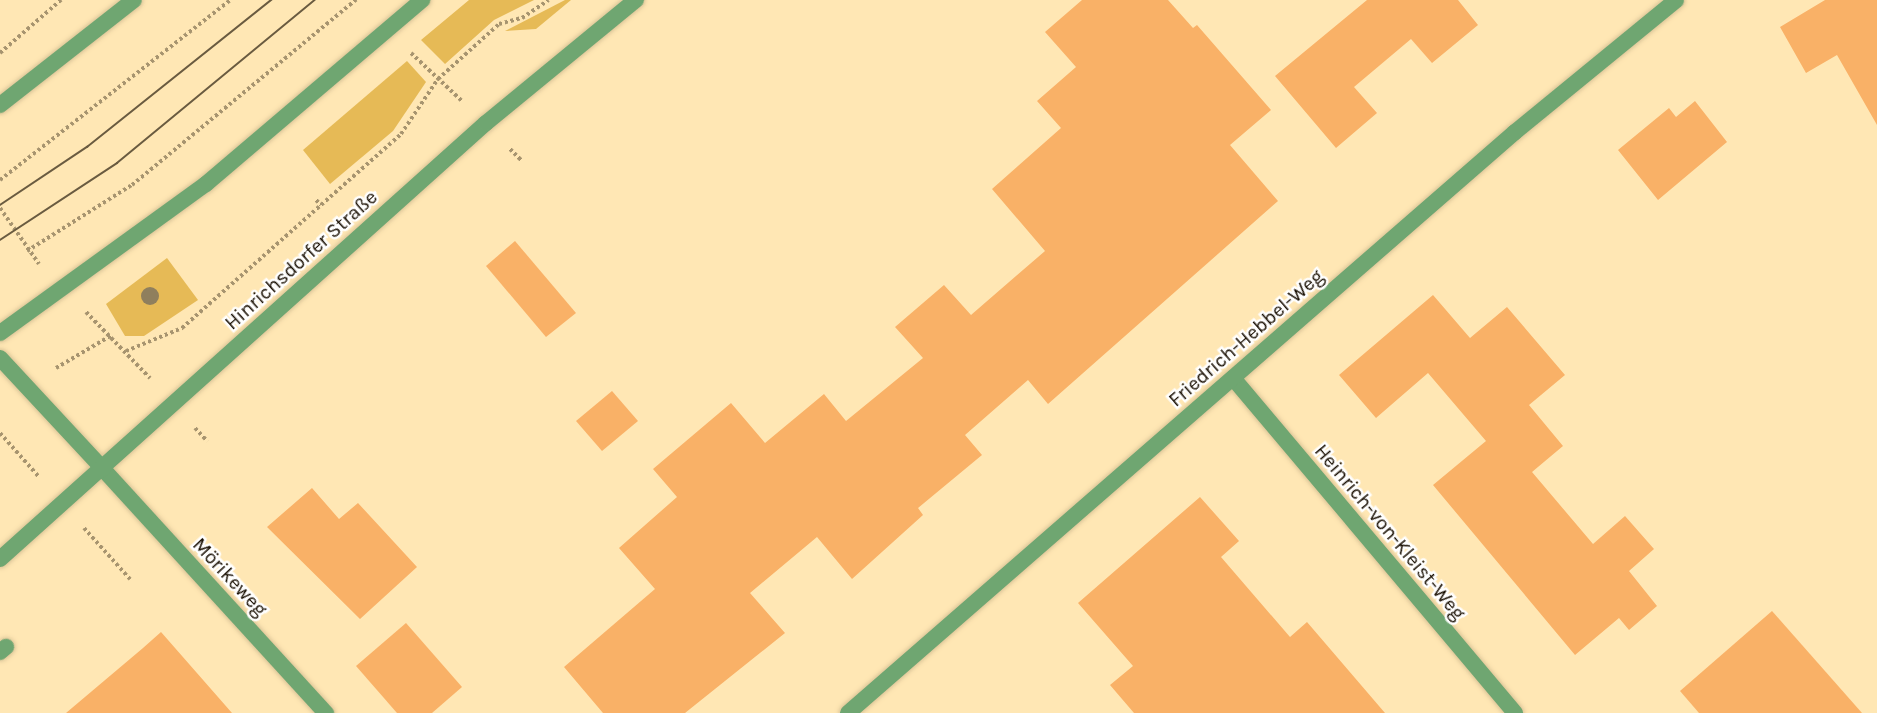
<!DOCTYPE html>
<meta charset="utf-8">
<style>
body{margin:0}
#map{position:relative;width:1877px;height:713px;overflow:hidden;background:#ffe7b4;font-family:Karla,sans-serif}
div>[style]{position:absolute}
.green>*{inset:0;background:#e6ba56}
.building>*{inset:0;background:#f9b167}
.path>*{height:4px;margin-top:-2px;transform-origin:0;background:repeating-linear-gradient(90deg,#a7946f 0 3px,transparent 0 6px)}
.roads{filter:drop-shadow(0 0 2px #dac497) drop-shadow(0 0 2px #dac497)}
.service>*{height:16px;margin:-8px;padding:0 8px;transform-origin:8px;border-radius:8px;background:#6fa671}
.minor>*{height:16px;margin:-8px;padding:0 8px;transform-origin:8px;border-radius:8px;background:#6fa671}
.tertiary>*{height:16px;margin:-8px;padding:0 8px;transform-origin:8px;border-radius:8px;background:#6fa671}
.tram>*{height:1.5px;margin:-0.75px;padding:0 0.75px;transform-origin:0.75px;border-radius:0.75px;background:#6a5b40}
.trees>*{width:18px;height:18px;margin:-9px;border-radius:50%;background:#8f7f5d}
span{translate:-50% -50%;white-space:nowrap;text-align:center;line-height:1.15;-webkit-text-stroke:5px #fff;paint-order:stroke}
.street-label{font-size:20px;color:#180e00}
</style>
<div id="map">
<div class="green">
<div style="clip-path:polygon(469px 0,534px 0,494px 20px,445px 64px,421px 40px)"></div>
<div style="clip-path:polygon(565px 0,571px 0,536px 29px,505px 31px)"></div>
<div style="clip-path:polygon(407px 61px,426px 82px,393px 131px,330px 184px,303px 150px)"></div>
<div style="clip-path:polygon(167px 258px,198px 300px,144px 336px,125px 336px,106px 304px)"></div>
</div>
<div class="building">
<div style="clip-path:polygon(1082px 0,1168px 0,1193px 28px,1197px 25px,1271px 110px,1230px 145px,1278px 201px,1048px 404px,1028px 380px,965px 435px,982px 455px,918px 508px,923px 515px,852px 579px,817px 537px,750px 593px,785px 633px,685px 713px,603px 713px,564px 667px,655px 589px,619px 548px,677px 497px,653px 469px,731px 403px,765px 443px,824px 394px,846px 421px,923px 358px,895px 327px,944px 285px,971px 315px,1045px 251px,992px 189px,1061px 128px,1037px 101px,1076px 67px,1045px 32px)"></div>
<div style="clip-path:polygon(1367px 0,1458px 0,1478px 25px,1432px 63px,1411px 39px,1354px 87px,1377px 113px,1336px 148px,1275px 76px)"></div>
<div style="clip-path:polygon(1825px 0,1877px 0,1877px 125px,1837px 55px,1806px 73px,1780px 27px)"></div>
<div style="clip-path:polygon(1695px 101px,1727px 142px,1658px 200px,1618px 150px,1669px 108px,1676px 117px)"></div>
<div style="clip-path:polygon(515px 241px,576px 313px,546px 337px,486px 266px)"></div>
<div style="clip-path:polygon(1433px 295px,1470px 338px,1507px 307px,1565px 375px,1529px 405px,1563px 446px,1532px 472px,1593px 544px,1625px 516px,1654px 549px,1629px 571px,1657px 606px,1629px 630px,1619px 618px,1575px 655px,1433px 485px,1486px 441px,1428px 373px,1376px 418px,1339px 375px)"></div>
<div style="clip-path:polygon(612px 391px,638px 421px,602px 451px,576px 421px)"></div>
<div style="clip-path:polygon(312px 488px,339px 519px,358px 503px,417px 567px,360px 619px,267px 527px)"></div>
<div style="clip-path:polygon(1200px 497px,1239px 541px,1221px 557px,1290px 637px,1307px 622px,1385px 713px,1134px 713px,1110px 685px,1133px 666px,1078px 603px)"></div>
<div style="clip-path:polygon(1772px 611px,1862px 713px,1699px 713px,1680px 691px)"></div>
<div style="clip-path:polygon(406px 623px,462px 687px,432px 713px,397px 713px,356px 666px)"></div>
<div style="clip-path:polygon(161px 632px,232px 713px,66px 713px,143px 648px)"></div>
</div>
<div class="path">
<div style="left:0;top:53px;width:81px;rotate:-41deg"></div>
<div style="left:411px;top:53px;width:70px;rotate:43.3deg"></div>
<div style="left:510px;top:149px;width:17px;rotate:45deg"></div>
<div style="left:0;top:180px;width:292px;rotate:-38deg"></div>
<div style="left:316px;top:200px;width:7px;rotate:45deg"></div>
<div style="left:0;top:208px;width:68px;rotate:55.1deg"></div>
<div style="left:27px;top:251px;width:124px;rotate:-32.2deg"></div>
<div style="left:132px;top:185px;width:291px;rotate:-39.6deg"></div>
<div style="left:86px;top:312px;width:92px;rotate:45.9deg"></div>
<div style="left:126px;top:351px;width:61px;rotate:-22.3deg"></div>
<div style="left:182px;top:328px;width:293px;rotate:-41.5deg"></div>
<div style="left:401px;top:134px;width:66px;rotate:-56.1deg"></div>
<div style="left:438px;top:79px;width:82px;rotate:-42deg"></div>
<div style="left:499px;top:24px;width:24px;rotate:-15deg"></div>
<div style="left:522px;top:18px;width:32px;rotate:-34deg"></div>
<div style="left:56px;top:368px;width:65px;rotate:-30.5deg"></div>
<div style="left:195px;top:428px;width:18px;rotate:47deg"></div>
<div style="left:0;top:433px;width:59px;rotate:48.4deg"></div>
<div style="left:84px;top:528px;width:69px;rotate:48deg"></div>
</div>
<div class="roads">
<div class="service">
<div style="left:0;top:105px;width:170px;rotate:-38.1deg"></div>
<div style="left:0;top:333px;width:254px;rotate:-35.9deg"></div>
<div style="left:206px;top:184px;width:284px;rotate:-40.4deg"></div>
</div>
<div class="minor">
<div style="left:1233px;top:378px;width:438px;rotate:49.9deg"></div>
<div style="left:103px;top:469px;width:331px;rotate:47.6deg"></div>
<div style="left:0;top:652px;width:8px;rotate:-40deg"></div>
<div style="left:848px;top:713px;width:885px;rotate:-41.06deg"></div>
<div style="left:1515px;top:132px;width:208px;rotate:-39.3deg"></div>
</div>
<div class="tertiary">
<div style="left:0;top:358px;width:151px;rotate:47.1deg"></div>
<div style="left:0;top:559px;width:653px;rotate:-41.9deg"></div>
<div style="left:486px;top:123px;width:194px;rotate:-39.4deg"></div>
</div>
</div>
<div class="tram">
<div style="left:0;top:205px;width:105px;rotate:-33.7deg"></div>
<div style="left:87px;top:147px;width:236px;rotate:-38.6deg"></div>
<div style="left:0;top:240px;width:140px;rotate:-33.3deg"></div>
<div style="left:117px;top:163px;width:256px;rotate:-39.5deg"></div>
</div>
<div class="trees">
<div style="left:150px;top:296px"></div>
</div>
<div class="street-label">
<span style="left:301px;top:260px;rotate:-42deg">Hinrichsdorfer Straße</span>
<span style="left:1246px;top:338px;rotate:-41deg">Friedrich-Hebbel-Weg</span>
<span style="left:1390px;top:532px;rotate:50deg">Heinrich-von-Kleist-Weg</span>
<span style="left:230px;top:577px;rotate:47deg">Mörikeweg</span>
</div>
</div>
